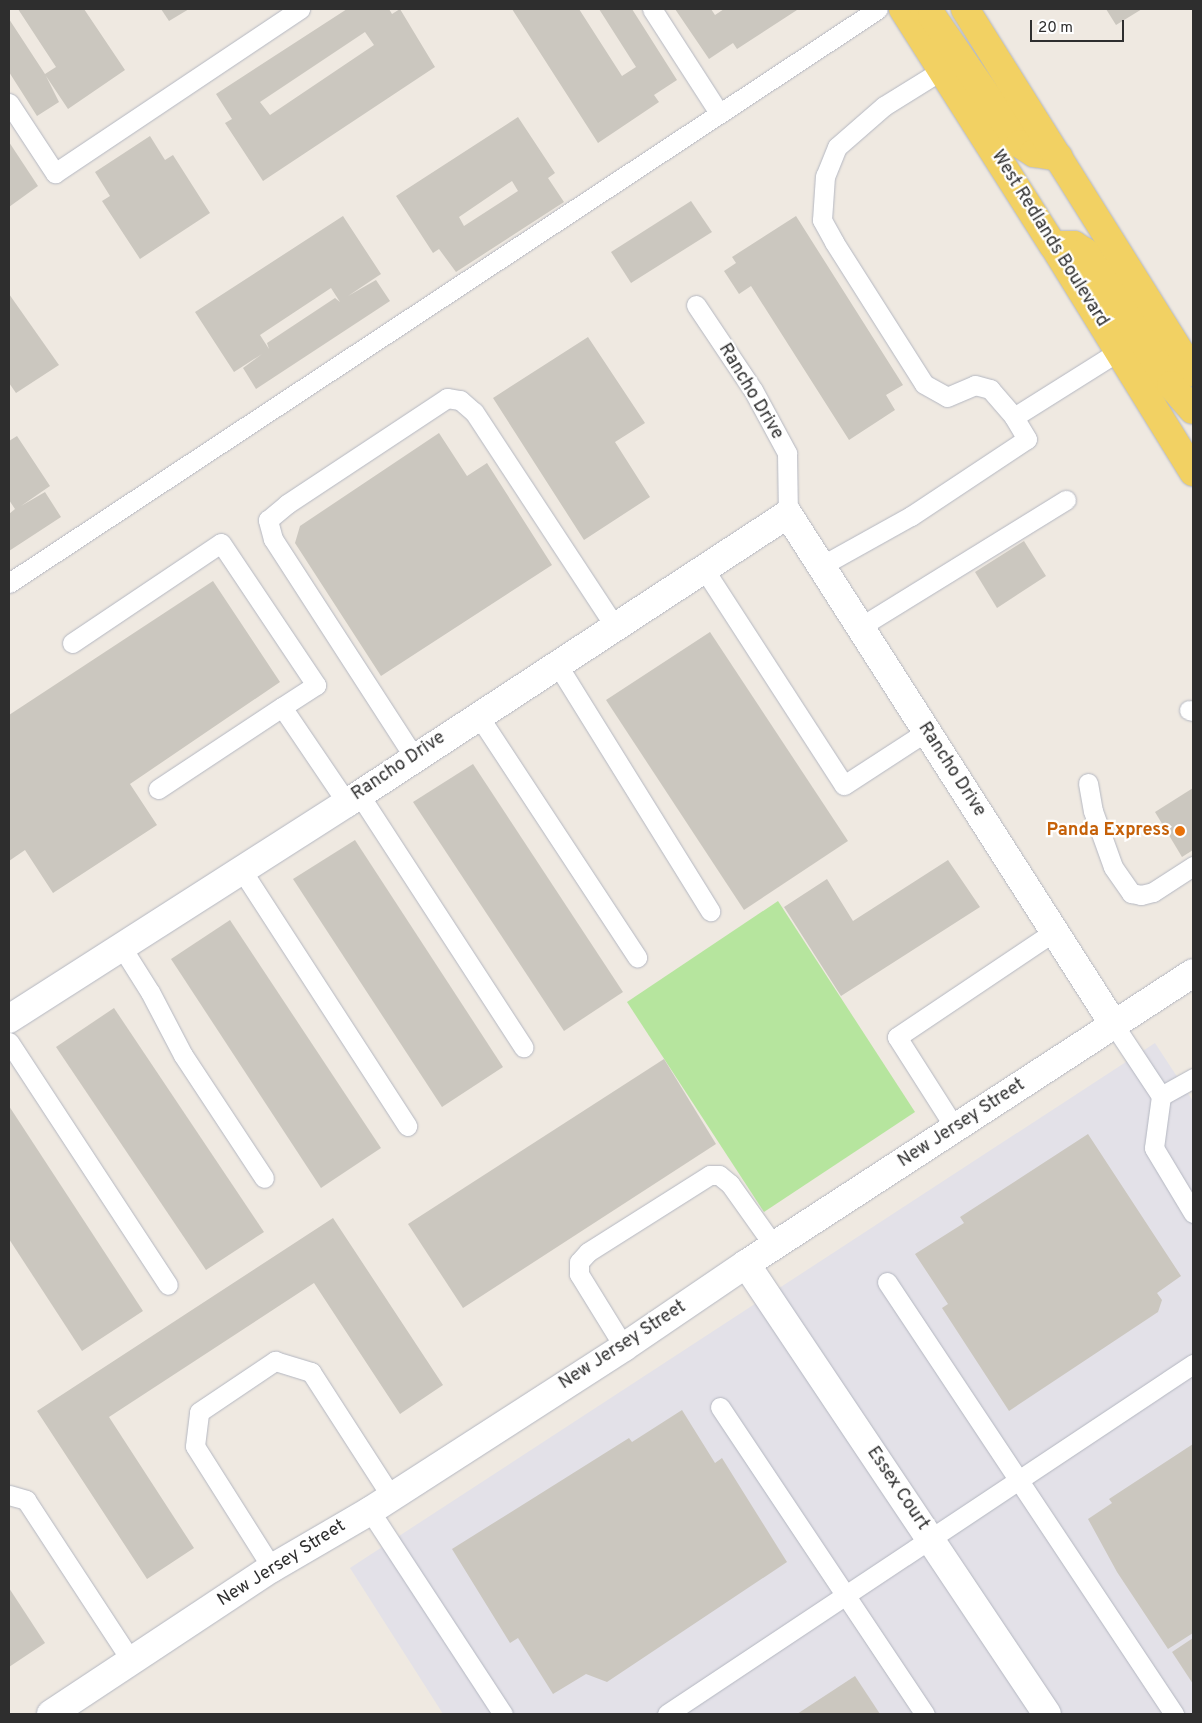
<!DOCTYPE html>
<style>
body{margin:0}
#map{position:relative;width:1202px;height:1723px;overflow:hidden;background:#efe9e1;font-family:Overpass,sans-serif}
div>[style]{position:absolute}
.industrial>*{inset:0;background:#e3e1e8}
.green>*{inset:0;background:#b6e59e}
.building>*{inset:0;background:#cbc7bf}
.roads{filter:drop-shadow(0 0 1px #b4b7c1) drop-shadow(0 0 1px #b4b7c1)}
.lane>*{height:19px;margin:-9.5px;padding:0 9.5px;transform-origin:9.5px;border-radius:9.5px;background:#fff}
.street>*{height:28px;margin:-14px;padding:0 14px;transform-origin:14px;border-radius:14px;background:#fff}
.secondary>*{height:28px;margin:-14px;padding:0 14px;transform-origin:14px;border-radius:14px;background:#fff}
.primary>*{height:28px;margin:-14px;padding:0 14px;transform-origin:14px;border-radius:14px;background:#f2d163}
.dots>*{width:14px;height:14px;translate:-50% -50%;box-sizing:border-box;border:2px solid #fff;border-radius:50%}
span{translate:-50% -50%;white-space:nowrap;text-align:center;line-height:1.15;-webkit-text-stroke:4.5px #fff;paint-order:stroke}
.street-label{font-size:18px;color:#2e2e2e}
.food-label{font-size:18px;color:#c56008;font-weight:700}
.right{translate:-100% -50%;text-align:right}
.frame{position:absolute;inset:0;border:10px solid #2e2e2e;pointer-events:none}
.scale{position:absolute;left:1030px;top:20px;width:94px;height:22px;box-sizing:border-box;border:2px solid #2e2e2e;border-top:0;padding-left:6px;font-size:15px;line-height:18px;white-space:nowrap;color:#2e2e2e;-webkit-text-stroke:4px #fff;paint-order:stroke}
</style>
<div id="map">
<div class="industrial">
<div style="clip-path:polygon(1155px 1043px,1193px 1101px,1193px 1714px,443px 1714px,350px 1568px)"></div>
</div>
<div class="green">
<div style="clip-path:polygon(778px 901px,915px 1112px,764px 1212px,627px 1002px)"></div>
</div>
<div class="building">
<div style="clip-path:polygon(18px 9px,84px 9px,125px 70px,68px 109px,46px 76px,59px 102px,37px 116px,9px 72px,9px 19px,45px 74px,56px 67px)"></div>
<div style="clip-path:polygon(161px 9px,189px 9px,169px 21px)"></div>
<div style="clip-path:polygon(evenodd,347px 9px,389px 9px,392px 14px,400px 9px,435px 67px,263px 181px,225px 123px,232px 119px,216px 94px,347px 9px,365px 32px,374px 45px,270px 115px,260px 102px,365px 32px)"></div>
<div style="clip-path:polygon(512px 9px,579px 9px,622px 76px,636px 67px,599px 9px,632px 9px,677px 80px,654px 95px,659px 102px,598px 143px)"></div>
<div style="clip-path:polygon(675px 9px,711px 9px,715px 15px,724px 9px,797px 10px,737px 49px,733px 43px,709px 59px)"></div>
<div style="clip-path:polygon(1106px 9px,1142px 9px,1116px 25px)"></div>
<div style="clip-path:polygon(evenodd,518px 117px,555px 173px,548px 178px,564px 202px,456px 272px,439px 249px,433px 253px,396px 196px,518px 117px,512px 181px,518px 191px,464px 226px,459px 217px,512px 181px)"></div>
<div style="clip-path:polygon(150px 136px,165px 160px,173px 155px,210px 213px,140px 259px,102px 201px,110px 196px,95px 172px)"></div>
<div style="clip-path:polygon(9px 142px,38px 186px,9px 207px)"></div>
<div style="clip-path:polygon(691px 201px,712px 232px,631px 283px,611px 252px)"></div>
<div style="clip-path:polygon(evenodd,343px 216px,381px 274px,348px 296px,376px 280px,390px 301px,256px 389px,243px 368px,262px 354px,234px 372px,195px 312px,343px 216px,331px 288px,340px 302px,335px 298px,267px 343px,269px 349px,260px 335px,331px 288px)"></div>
<div style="clip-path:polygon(796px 216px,903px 385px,886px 395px,895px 410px,849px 440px,751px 286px,739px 294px,724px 271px,736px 263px,732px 257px)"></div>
<div style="clip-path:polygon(9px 294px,59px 365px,16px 393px,9px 383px)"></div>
<div style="clip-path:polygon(588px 337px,645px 423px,615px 442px,650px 497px,584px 540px,493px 398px)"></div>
<div style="clip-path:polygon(439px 433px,467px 476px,487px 463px,552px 565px,381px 676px,295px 543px,300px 526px)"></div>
<div style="clip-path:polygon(17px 436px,50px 486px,21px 506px,45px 492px,61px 517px,9px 551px,9px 514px,15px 509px,9px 500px,9px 441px)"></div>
<div style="clip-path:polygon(1024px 541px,1046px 576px,997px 608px,975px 572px)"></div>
<div style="clip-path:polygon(213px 581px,280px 682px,130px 784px,157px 825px,53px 893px,25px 850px,9px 861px,9px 715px)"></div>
<div style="clip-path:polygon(710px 632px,848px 841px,744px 910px,606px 700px)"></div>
<div style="clip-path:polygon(473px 764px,623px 992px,564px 1031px,413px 802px)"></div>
<div style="clip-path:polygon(1193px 788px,1193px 850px,1182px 857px,1155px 812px)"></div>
<div style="clip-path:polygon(355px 840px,503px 1067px,442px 1107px,293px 879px)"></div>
<div style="clip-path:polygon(948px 860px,980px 907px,841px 996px,784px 907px,827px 879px,853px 921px)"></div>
<div style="clip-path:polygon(230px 920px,381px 1148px,321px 1188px,171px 959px)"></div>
<div style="clip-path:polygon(114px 1008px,264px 1232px,206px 1270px,56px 1047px)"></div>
<div style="clip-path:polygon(664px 1059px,716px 1144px,463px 1308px,408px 1224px)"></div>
<div style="clip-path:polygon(9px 1106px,143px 1311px,82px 1351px,9px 1239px)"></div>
<div style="clip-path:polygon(1088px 1134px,1181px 1276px,1157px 1293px,1162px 1300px,1158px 1312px,1009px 1411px,942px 1308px,948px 1304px,915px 1254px,964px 1223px,960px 1217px)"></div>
<div style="clip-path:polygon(333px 1218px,443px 1385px,400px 1414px,314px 1283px,109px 1417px,194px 1548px,147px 1579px,37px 1411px)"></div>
<div style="clip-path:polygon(682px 1410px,715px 1463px,722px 1458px,787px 1562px,607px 1682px,586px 1674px,553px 1694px,518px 1638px,510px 1643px,452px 1549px,629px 1438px,632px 1442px)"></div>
<div style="clip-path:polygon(1193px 1444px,1193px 1633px,1168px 1649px,1117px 1572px,1088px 1519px,1112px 1503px,1109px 1499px)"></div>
<div style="clip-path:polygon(9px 1588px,45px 1643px,9px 1667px)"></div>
<div style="clip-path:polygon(1193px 1638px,1193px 1684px,1172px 1652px)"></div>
<div style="clip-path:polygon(855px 1676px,880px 1714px,797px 1714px)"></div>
</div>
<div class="roads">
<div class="lane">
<div style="left:652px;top:9px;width:124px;rotate:57.2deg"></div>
<div style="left:942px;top:70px;width:68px;rotate:148.2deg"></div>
<div style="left:884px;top:106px;width:62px;rotate:138.9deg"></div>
<div style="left:837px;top:147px;width:31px;rotate:112deg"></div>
<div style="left:825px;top:176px;width:44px;rotate:93.9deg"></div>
<div style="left:822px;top:220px;width:25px;rotate:61deg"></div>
<div style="left:834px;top:242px;width:168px;rotate:57.6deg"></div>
<div style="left:924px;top:384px;width:26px;rotate:29deg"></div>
<div style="left:947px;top:397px;width:30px;rotate:-23deg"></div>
<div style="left:975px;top:385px;width:16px;rotate:15deg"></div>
<div style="left:990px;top:389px;width:37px;rotate:49deg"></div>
<div style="left:1014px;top:417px;width:124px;rotate:-32.2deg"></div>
<div style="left:9px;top:103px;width:84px;rotate:56.7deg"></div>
<div style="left:55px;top:173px;width:295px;rotate:-33.8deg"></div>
<div style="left:696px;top:305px;width:102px;rotate:56.2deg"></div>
<div style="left:753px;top:390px;width:72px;rotate:61.6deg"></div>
<div style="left:787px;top:453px;width:61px;rotate:89.1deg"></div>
<div style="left:821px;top:566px;width:103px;rotate:-29.1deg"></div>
<div style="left:911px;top:516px;width:139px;rotate:-33.6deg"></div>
<div style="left:1027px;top:439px;width:26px;rotate:-121deg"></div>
<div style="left:704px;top:569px;width:257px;rotate:57.1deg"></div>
<div style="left:844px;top:785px;width:99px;rotate:-33deg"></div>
<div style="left:9px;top:583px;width:1041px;rotate:-33.45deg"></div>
<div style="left:860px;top:627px;width:242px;rotate:-31.7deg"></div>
<div style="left:72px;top:643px;width:179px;rotate:-33.9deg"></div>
<div style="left:221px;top:543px;width:171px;rotate:56.2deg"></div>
<div style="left:316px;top:685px;width:40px;rotate:147.1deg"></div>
<div style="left:557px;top:664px;width:291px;rotate:58.2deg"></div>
<div style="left:1189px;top:710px;width:4px;rotate:14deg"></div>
<div style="left:478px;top:715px;width:290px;rotate:56.7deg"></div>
<div style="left:414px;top:757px;width:260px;rotate:-122.9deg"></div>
<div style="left:273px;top:539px;width:20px;rotate:-105deg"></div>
<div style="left:268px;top:520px;width:25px;rotate:-40deg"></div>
<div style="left:287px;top:504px;width:192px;rotate:-33.5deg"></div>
<div style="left:447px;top:398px;width:13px;rotate:9deg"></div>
<div style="left:460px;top:400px;width:18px;rotate:41deg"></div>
<div style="left:474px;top:412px;width:257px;rotate:56.7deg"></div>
<div style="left:1088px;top:783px;width:28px;rotate:80deg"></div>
<div style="left:1093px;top:811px;width:59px;rotate:70.3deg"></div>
<div style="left:1113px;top:867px;width:32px;rotate:55deg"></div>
<div style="left:1131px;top:893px;width:10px;rotate:11deg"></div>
<div style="left:1141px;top:895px;width:12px;rotate:-14deg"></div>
<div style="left:1153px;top:892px;width:48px;rotate:-33deg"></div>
<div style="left:158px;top:789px;width:149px;rotate:-33.5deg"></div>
<div style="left:282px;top:707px;width:116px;rotate:55.9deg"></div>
<div style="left:359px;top:794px;width:302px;rotate:57deg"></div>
<div style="left:241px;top:869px;width:306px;rotate:57.1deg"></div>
<div style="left:121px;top:946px;width:54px;rotate:57.8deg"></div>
<div style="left:150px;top:992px;width:71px;rotate:62.4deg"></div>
<div style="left:183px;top:1055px;width:147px;rotate:56.6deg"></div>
<div style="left:1114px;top:1025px;width:85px;rotate:56.5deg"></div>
<div style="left:1161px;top:1096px;width:52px;rotate:97.7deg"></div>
<div style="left:1154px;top:1148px;width:76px;rotate:59deg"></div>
<div style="left:9px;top:1042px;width:290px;rotate:56.8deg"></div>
<div style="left:1161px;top:1096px;width:37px;rotate:-29deg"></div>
<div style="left:955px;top:1128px;width:108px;rotate:-122.5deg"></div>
<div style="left:897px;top:1037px;width:190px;rotate:-33.9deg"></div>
<div style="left:887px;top:1282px;width:519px;rotate:56.4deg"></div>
<div style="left:624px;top:1347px;width:86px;rotate:-121.7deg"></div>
<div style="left:579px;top:1274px;width:12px;rotate:-90deg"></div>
<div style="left:579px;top:1262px;width:13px;rotate:-48deg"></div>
<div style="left:588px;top:1252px;width:144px;rotate:-32.3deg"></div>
<div style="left:710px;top:1175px;width:9px"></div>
<div style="left:719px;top:1175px;width:14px;rotate:39deg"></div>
<div style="left:730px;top:1184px;width:76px;rotate:54.6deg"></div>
<div style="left:720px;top:1407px;width:369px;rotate:56.3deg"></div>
<div style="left:9px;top:1495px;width:18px;rotate:16deg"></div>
<div style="left:26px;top:1500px;width:194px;rotate:56.8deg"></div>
<div style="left:370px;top:1511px;width:243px;rotate:56.8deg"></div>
<div style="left:272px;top:1568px;width:144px;rotate:-122.3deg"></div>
<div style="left:195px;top:1446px;width:34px;rotate:-83deg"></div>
<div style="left:199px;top:1412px;width:92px;rotate:-33.9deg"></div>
<div style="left:275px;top:1361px;width:38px;rotate:17deg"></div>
<div style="left:311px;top:1372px;width:148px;rotate:57.2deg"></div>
<div style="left:667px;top:1714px;width:632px;rotate:-33.64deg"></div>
</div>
<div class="street">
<div style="left:9px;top:1019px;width:401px;rotate:-32.6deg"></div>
<div style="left:347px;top:803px;width:527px;rotate:-33.24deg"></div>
<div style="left:788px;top:514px;width:606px;rotate:57.46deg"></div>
<div style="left:746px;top:1264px;width:541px;rotate:56.22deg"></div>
</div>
<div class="secondary">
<div style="left:51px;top:1714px;width:265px;rotate:-33.5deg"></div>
<div style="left:272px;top:1568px;width:113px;rotate:-30.2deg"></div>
<div style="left:370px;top:1511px;width:302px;rotate:-32.8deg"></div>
<div style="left:624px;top:1347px;width:148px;rotate:-34.2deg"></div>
<div style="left:746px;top:1264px;width:533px;rotate:-33.06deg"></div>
</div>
<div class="primary">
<div style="left:903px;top:9px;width:280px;rotate:57.6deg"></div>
<div style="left:1053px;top:245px;width:267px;rotate:58.3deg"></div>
<div style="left:924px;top:9px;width:11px;rotate:41deg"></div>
<div style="left:932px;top:16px;width:155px;rotate:55.5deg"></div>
<div style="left:1020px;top:144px;width:17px;rotate:33deg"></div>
<div style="left:1034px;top:153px;width:25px;rotate:9deg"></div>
<div style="left:965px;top:9px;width:429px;rotate:57.9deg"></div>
<div style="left:1053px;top:245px;width:21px"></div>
<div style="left:1074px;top:245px;width:13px;rotate:32deg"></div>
<div style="left:1085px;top:252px;width:158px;rotate:57.1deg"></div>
<div style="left:1171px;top:385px;width:33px;rotate:49deg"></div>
</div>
</div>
<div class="dots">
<div style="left:1180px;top:831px;background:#e8710a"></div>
</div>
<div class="street-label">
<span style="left:1049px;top:239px;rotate:58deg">West Redlands Boulevard</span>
<span style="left:750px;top:392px;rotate:59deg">Rancho Drive</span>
<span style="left:399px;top:767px;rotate:-34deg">Rancho Drive</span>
<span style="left:951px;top:770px;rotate:57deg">Rancho Drive</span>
<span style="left:962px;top:1124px;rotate:-33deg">New Jersey Street</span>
<span style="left:623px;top:1346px;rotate:-33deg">New Jersey Street</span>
<span style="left:897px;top:1489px;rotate:56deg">Essex Court</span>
<span style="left:282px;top:1564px;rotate:-32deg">New Jersey Street</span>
</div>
<div class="food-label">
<span class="right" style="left:1170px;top:831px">Panda Express</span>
</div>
<div class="frame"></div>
<div class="scale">20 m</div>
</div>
